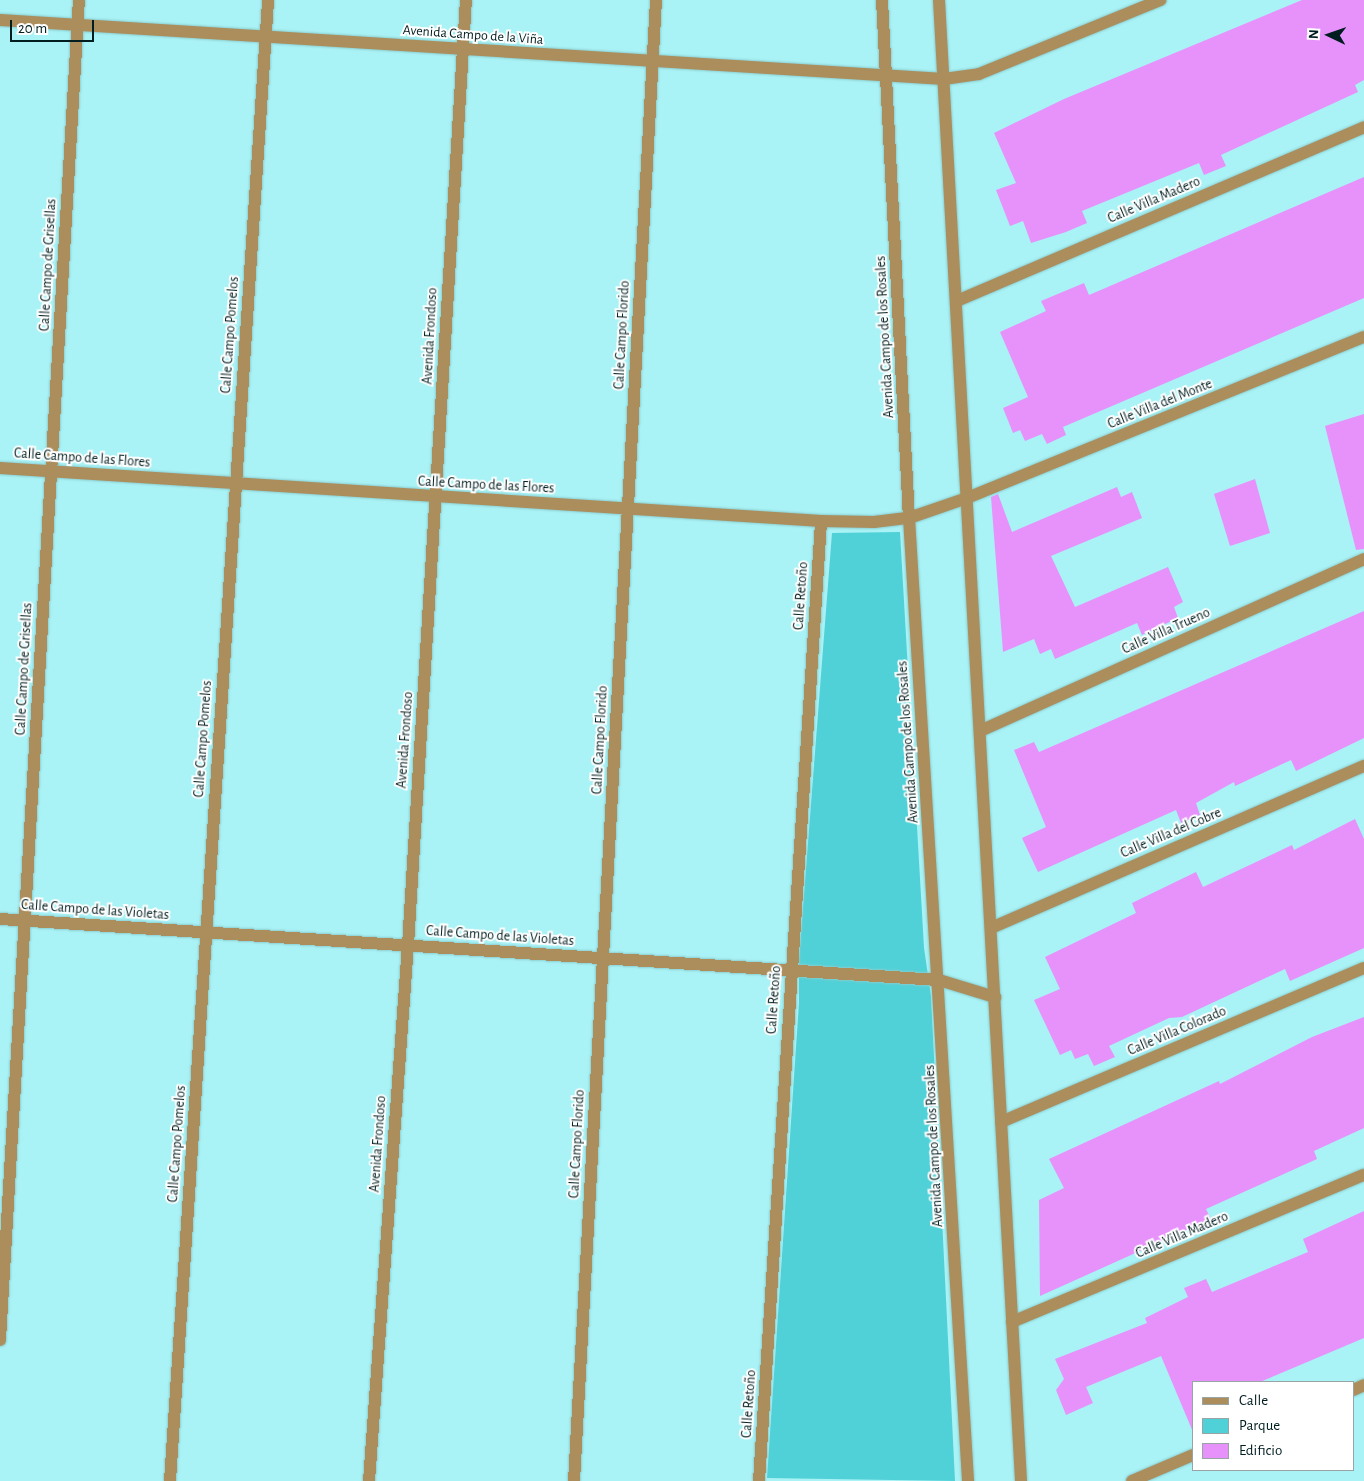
<!DOCTYPE html>
<meta charset="utf-8">
<style>
body{margin:0}
#map{position:relative;width:1364px;height:1481px;overflow:hidden;background:#a9f2f5;font-family:"Alegreya Sans",sans-serif}
div>[style]{position:absolute}
.green>*{inset:0;background:#4fd1d7}
.building>*{inset:0;background:#e792fb}
.roads{filter:drop-shadow(0 0 1px #8bccce) drop-shadow(0 0 1px #8bccce)}
.minor>*{height:12px;margin:-6px;padding:0 6px;transform-origin:6px;border-radius:6px;background:#ac8e5d}
.tertiary>*{height:12px;margin:-6px;padding:0 6px;transform-origin:6px;border-radius:6px;background:#ac8e5d}
span{translate:-50% -50%;white-space:nowrap;text-align:center;line-height:1.15;-webkit-text-stroke:4px #fff;paint-order:stroke}
.street-label{font-size:14px;color:#001d1f}
.legend{position:absolute;left:1192px;top:1381px;width:162px;height:90px;box-sizing:border-box;background:#fff;border:1px solid #99a5a5;margin:0;padding:6px 9px;list-style:none;font-size:15px;color:#001d1f}
.legend li{display:flex;align-items:center;gap:10px;height:25px}
.legend b{width:25px;border:1px solid #99a5a5}
.north{position:absolute;left:1304px;top:10px;width:50px;height:50px;-webkit-text-stroke:4px #fff;paint-order:stroke;rotate:273deg;font-size:14px;font-weight:700;line-height:20px;text-align:center;color:#001d1f}
.north::after{content:'';display:block;margin:auto;width:18px;height:22px;background:#001d1f;clip-path:polygon(50% 0,100% 100%,50% 72%,0 100%)}
.scale{position:absolute;left:10px;top:20px;width:84px;height:22px;box-sizing:border-box;border:2px solid #001d1f;border-top:0;padding-left:6px;font-size:15px;line-height:18px;white-space:nowrap;color:#001d1f;-webkit-text-stroke:4px #fff;paint-order:stroke}
</style>
<div id="map">
<div class="green">
<div style="clip-path:polygon(900px 532px,924px 948px,931px 996px,955px 1481px,767px 1478px,799px 1003px,799px 959px,832px 533px)"></div>
</div>
<div class="building">
<div style="clip-path:polygon(1302px 0,1364px 0,1364px 80px,1355px 85px,1358px 92px,1221px 155px,1226px 166px,1204px 175px,1199px 163px,1082px 211px,1087px 223px,1066px 232px,1031px 243px,1023px 221px,1010px 226px,996px 190px,1016px 183px,994px 133px,1064px 99px)"></div>
<div style="clip-path:polygon(1364px 177px,1364px 298px,1063px 427px,1066px 435px,1047px 444px,1042px 434px,1025px 441px,1020px 430px,1013px 433px,1003px 408px,1028px 397px,1000px 332px,1046px 311px,1041px 301px,1084px 283px,1089px 295px)"></div>
<div style="clip-path:polygon(1364px 414px,1364px 549px,1356px 550px,1325px 426px)"></div>
<div style="clip-path:polygon(1255px 479px,1270px 533px,1230px 546px,1214px 494px)"></div>
<div style="clip-path:polygon(1117px 487px,1121px 497px,1132px 492px,1142px 518px,1051px 556px,1075px 607px,1168px 567px,1183px 602px,1174px 607px,1178px 618px,1142px 635px,1137px 623px,1055px 659px,1051px 649px,1040px 654px,1034px 639px,1003px 652px,991px 497px,998px 494px,1012px 532px)"></div>
<div style="clip-path:polygon(1364px 611px,1364px 738px,1296px 771px,1291px 760px,1235px 786px,1234px 782px,1196px 803px,1200px 815px,1181px 823px,1176px 810px,1038px 872px,1022px 838px,1046px 827px,1014px 750px,1034px 742px,1039px 752px)"></div>
<div style="clip-path:polygon(1355px 819px,1364px 839px,1364px 948px,1290px 981px,1285px 969px,1182px 1017px,1169px 1018px,1109px 1046px,1115px 1057px,1094px 1066px,1088px 1054px,1075px 1059px,1071px 1050px,1060px 1055px,1034px 1000px,1060px 989px,1045px 957px,1136px 913px,1132px 903px,1196px 872px,1203px 887px,1292px 845px,1294px 850px)"></div>
<div style="clip-path:polygon(1364px 1017px,1364px 1128px,1314px 1151px,1317px 1159px,1206px 1209px,1211px 1219px,1040px 1296px,1039px 1200px,1064px 1188px,1049px 1159px,1219px 1081px,1220px 1084px,1312px 1037px)"></div>
<div style="clip-path:polygon(1364px 1211px,1364px 1338px,1260px 1382px,1193px 1382px,1193px 1432px,1161px 1356px,1086px 1387px,1093px 1403px,1066px 1415px,1056px 1390px,1064px 1379px,1055px 1359px,1147px 1323px,1145px 1318px,1188px 1297px,1184px 1288px,1206px 1279px,1212px 1292px,1308px 1252px,1303px 1239px)"></div>
</div>
<div class="roads">
<div class="minor">
<div style="left:0;top:20px;width:946px;rotate:3.58deg"></div>
<div style="left:944px;top:79px;width:35px;rotate:-8deg"></div>
<div style="left:979px;top:74px;width:196px;rotate:-22.2deg"></div>
<div style="left:957px;top:301px;width:443px;rotate:-23.1deg"></div>
<div style="left:967px;top:498px;width:428px;rotate:-22.1deg"></div>
<div style="left:980px;top:731px;width:421px;rotate:-24.1deg"></div>
<div style="left:0;top:919px;width:941px;rotate:3.72deg"></div>
<div style="left:939px;top:980px;width:59px;rotate:16.9deg"></div>
<div style="left:991px;top:928px;width:407px;rotate:-23.5deg"></div>
<div style="left:1001px;top:1122px;width:394px;rotate:-23deg"></div>
<div style="left:1012px;top:1322px;width:381px;rotate:-22.7deg"></div>
<div style="left:0;top:1340px;width:1342px;rotate:-86.63deg"></div>
<div style="left:170px;top:1481px;width:1484px;rotate:-86.21deg"></div>
<div style="left:369px;top:1481px;width:537px;rotate:-85.84deg"></div>
<div style="left:408px;top:945px;width:947px;rotate:-86.49deg"></div>
<div style="left:574px;top:1481px;width:1483px;rotate:-86.83deg"></div>
<div style="left:759px;top:1481px;width:962px;rotate:-86.3deg"></div>
</div>
<div class="tertiary">
<div style="left:882px;top:0;width:519px;rotate:87.02deg"></div>
<div style="left:909px;top:518px;width:965px;rotate:86.49deg"></div>
<div style="left:939px;top:0;width:1483px;rotate:86.83deg"></div>
<div style="left:0;top:468px;width:823px;rotate:3.69deg"></div>
<div style="left:821px;top:521px;width:53px;rotate:1.1deg"></div>
<div style="left:874px;top:522px;width:35px;rotate:-7deg"></div>
<div style="left:909px;top:518px;width:61px;rotate:-19deg"></div>
<div style="left:1353px;top:1390px;width:12px;rotate:-24deg"></div>
<div style="left:1132px;top:1481px;width:66px;rotate:-23.1deg"></div>
</div>
</div>
<div class="street-label">
<span style="left:473px;top:35px;rotate:4deg">Avenida Campo de la Viña</span>
<span style="left:1154px;top:200px;rotate:-23deg">Calle Villa Madero</span>
<span style="left:48px;top:265px;rotate:-87deg">Calle Campo de Grisellas</span>
<span style="left:230px;top:335px;rotate:-86deg">Calle Campo Pomelos</span>
<span style="left:622px;top:335px;rotate:-87deg">Calle Campo Florido</span>
<span style="left:430px;top:336px;rotate:-87deg">Avenida Frondoso</span>
<span style="left:885px;top:337px;rotate:-93deg">Avenida Campo de los Rosales</span>
<span style="left:1160px;top:404px;rotate:-22deg">Calle Villa del Monte</span>
<span style="left:82px;top:458px;rotate:4deg">Calle Campo de las Flores</span>
<span style="left:486px;top:485px;rotate:3deg">Calle Campo de las Flores</span>
<span style="left:801px;top:596px;rotate:-86deg">Calle Retoño</span>
<span style="left:1166px;top:631px;rotate:-24deg">Calle Villa Trueno</span>
<span style="left:24px;top:669px;rotate:-87deg">Calle Campo de Grisellas</span>
<span style="left:203px;top:739px;rotate:-86deg">Calle Campo Pomelos</span>
<span style="left:405px;top:740px;rotate:-86deg">Avenida Frondoso</span>
<span style="left:600px;top:740px;rotate:-87deg">Calle Campo Florido</span>
<span style="left:908px;top:742px;rotate:-94deg">Avenida Campo de los Rosales</span>
<span style="left:1171px;top:833px;rotate:-23deg">Calle Villa del Cobre</span>
<span style="left:95px;top:910px;rotate:4deg">Calle Campo de las Violetas</span>
<span style="left:500px;top:936px;rotate:4deg">Calle Campo de las Violetas</span>
<span style="left:774px;top:1000px;rotate:-86deg">Calle Retoño</span>
<span style="left:1177px;top:1031px;rotate:-23deg">Calle Villa Colorado</span>
<span style="left:177px;top:1144px;rotate:-86deg">Calle Campo Pomelos</span>
<span style="left:378px;top:1144px;rotate:-86deg">Avenida Frondoso</span>
<span style="left:577px;top:1144px;rotate:-87deg">Calle Campo Florido</span>
<span style="left:934px;top:1146px;rotate:-93deg">Avenida Campo de los Rosales</span>
<span style="left:1182px;top:1235px;rotate:-23deg">Calle Villa Madero</span>
<span style="left:749px;top:1404px;rotate:-86deg">Calle Retoño</span>
</div>
<ul class="legend">
<li><b style="height:6px;background:#ac8e5d"></b>Calle</li>
<li><b style="height:14px;background:#4fd1d7"></b>Parque</li>
<li><b style="height:14px;background:#e792fb"></b>Edificio</li>
</ul>
<div class="north">N</div>
<div class="scale">20 m</div>
</div>
